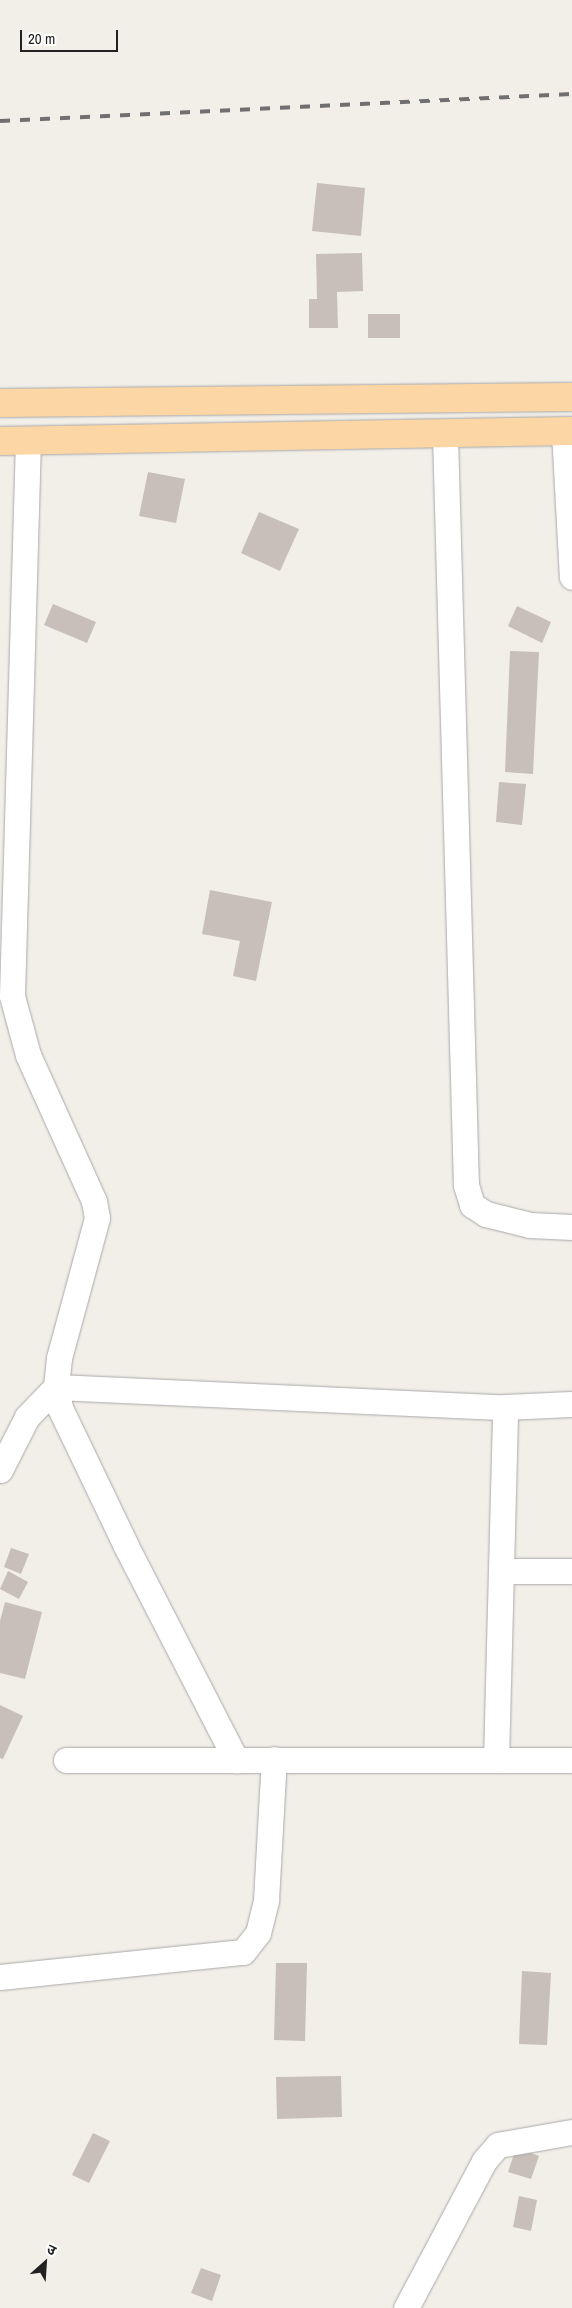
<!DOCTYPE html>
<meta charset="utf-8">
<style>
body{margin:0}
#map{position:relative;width:572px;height:2308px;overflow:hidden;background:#f2efe9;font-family:"Archivo Narrow","Noto Sans Devanagari",sans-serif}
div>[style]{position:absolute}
.building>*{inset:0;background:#c7bfb8}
.roads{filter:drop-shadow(0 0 1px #a9a9a9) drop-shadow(0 0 1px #a9a9a9)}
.street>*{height:25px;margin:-12.5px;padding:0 12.5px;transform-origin:12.5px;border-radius:12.5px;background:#fff}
.primary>*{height:28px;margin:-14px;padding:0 14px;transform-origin:14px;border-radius:14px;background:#fcd6a4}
.rail>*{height:4px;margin-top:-2px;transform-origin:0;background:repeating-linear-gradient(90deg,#707070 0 10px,transparent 0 20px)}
span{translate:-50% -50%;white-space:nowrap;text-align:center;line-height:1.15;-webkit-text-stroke:4px #fff;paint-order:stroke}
.north{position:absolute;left:20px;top:2238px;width:50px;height:50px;-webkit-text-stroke:4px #fff;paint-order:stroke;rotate:26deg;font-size:14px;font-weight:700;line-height:20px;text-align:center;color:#222}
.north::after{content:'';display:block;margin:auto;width:18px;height:22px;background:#222;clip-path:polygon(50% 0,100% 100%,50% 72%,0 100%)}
.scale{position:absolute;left:20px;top:30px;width:98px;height:22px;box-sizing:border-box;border:2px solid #222;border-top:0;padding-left:6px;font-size:15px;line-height:18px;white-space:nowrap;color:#222;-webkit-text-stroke:4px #fff;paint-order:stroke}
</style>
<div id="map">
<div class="building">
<div style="clip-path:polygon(317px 183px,365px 188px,361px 236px,312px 231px)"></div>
<div style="clip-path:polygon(362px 253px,363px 291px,337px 292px,338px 328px,309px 328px,309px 299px,317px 299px,316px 254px)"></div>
<div style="clip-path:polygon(368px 314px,400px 314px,400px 338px,368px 338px)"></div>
<div style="clip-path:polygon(148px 472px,185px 479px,176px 523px,139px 516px)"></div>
<div style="clip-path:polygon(259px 512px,299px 529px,280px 571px,241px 553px)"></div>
<div style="clip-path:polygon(53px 604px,96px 622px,87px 643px,44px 625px)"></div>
<div style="clip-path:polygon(517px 606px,551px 622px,542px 643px,508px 626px)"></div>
<div style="clip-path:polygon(510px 651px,539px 652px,533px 774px,505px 772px)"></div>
<div style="clip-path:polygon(499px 782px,526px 784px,522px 825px,496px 822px)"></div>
<div style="clip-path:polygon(210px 890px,272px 902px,256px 981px,233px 976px,240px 941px,202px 934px)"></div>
<div style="clip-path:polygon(11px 1548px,29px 1554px,21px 1574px,4px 1567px)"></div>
<div style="clip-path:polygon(8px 1571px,28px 1582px,19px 1599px,0 1589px)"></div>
<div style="clip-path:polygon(5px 1602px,42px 1612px,25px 1679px,0 1673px,0 1621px)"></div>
<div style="clip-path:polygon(0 1705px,23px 1716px,3px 1759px,0 1758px)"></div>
<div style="clip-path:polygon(276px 1963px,307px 1963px,305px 2041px,274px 2040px)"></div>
<div style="clip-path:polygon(522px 1971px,551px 1973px,547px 2045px,519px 2044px)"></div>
<div style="clip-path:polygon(341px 2076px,342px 2117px,277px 2119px,276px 2077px)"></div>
<div style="clip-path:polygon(93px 2133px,110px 2141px,89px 2183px,72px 2175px)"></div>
<div style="clip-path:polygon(516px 2148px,539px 2156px,531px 2179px,508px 2172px)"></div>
<div style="clip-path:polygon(519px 2196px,537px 2200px,531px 2231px,513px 2227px)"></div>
<div style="clip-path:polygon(201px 2268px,221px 2275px,212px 2301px,191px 2293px)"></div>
</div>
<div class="roads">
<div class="street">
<div style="left:564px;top:431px;width:146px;rotate:86.9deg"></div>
<div style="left:445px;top:435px;width:750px;rotate:88.4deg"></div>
<div style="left:466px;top:1185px;width:21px;rotate:73deg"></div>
<div style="left:472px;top:1205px;width:17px;rotate:33deg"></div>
<div style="left:486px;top:1214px;width:45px;rotate:14deg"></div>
<div style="left:530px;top:1225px;width:42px;rotate:2.7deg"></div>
<div style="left:28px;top:440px;width:556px;rotate:91.65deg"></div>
<div style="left:12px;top:996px;width:61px;rotate:74.8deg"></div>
<div style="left:28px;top:1055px;width:160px;rotate:65.7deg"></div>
<div style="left:94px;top:1201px;width:17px;rotate:80deg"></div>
<div style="left:97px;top:1218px;width:145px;rotate:105.2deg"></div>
<div style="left:59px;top:1358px;width:29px;rotate:96deg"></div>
<div style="left:56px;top:1387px;width:21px;rotate:79deg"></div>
<div style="left:60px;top:1408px;width:153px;rotate:64.4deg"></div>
<div style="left:126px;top:1546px;width:241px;rotate:62.8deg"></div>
<div style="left:0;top:1470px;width:59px;rotate:-63deg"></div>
<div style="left:27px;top:1417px;width:42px;rotate:-46deg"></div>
<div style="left:56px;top:1387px;width:449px;rotate:2.6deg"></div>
<div style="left:505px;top:1407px;width:67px;rotate:-2.6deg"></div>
<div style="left:503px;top:1571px;width:69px"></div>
<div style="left:66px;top:1760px;width:506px"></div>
<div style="left:496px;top:1760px;width:353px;rotate:-88.5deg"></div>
<div style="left:0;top:1977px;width:244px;rotate:-5.9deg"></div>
<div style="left:243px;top:1952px;width:24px;rotate:-52deg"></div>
<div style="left:258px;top:1933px;width:34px;rotate:-76deg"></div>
<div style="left:266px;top:1900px;width:141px;rotate:-86.8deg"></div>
<div style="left:406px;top:2308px;width:166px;rotate:-62deg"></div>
<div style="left:484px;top:2161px;width:21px;rotate:-49deg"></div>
<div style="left:498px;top:2145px;width:75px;rotate:-10deg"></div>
</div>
<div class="primary">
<div style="left:0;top:403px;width:572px;rotate:-0.6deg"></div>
<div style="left:0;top:441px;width:572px;rotate:-1deg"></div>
</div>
</div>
<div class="rail">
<div style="left:0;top:121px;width:573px;rotate:-2.7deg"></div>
</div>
<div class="north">उ</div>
<div class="scale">20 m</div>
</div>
